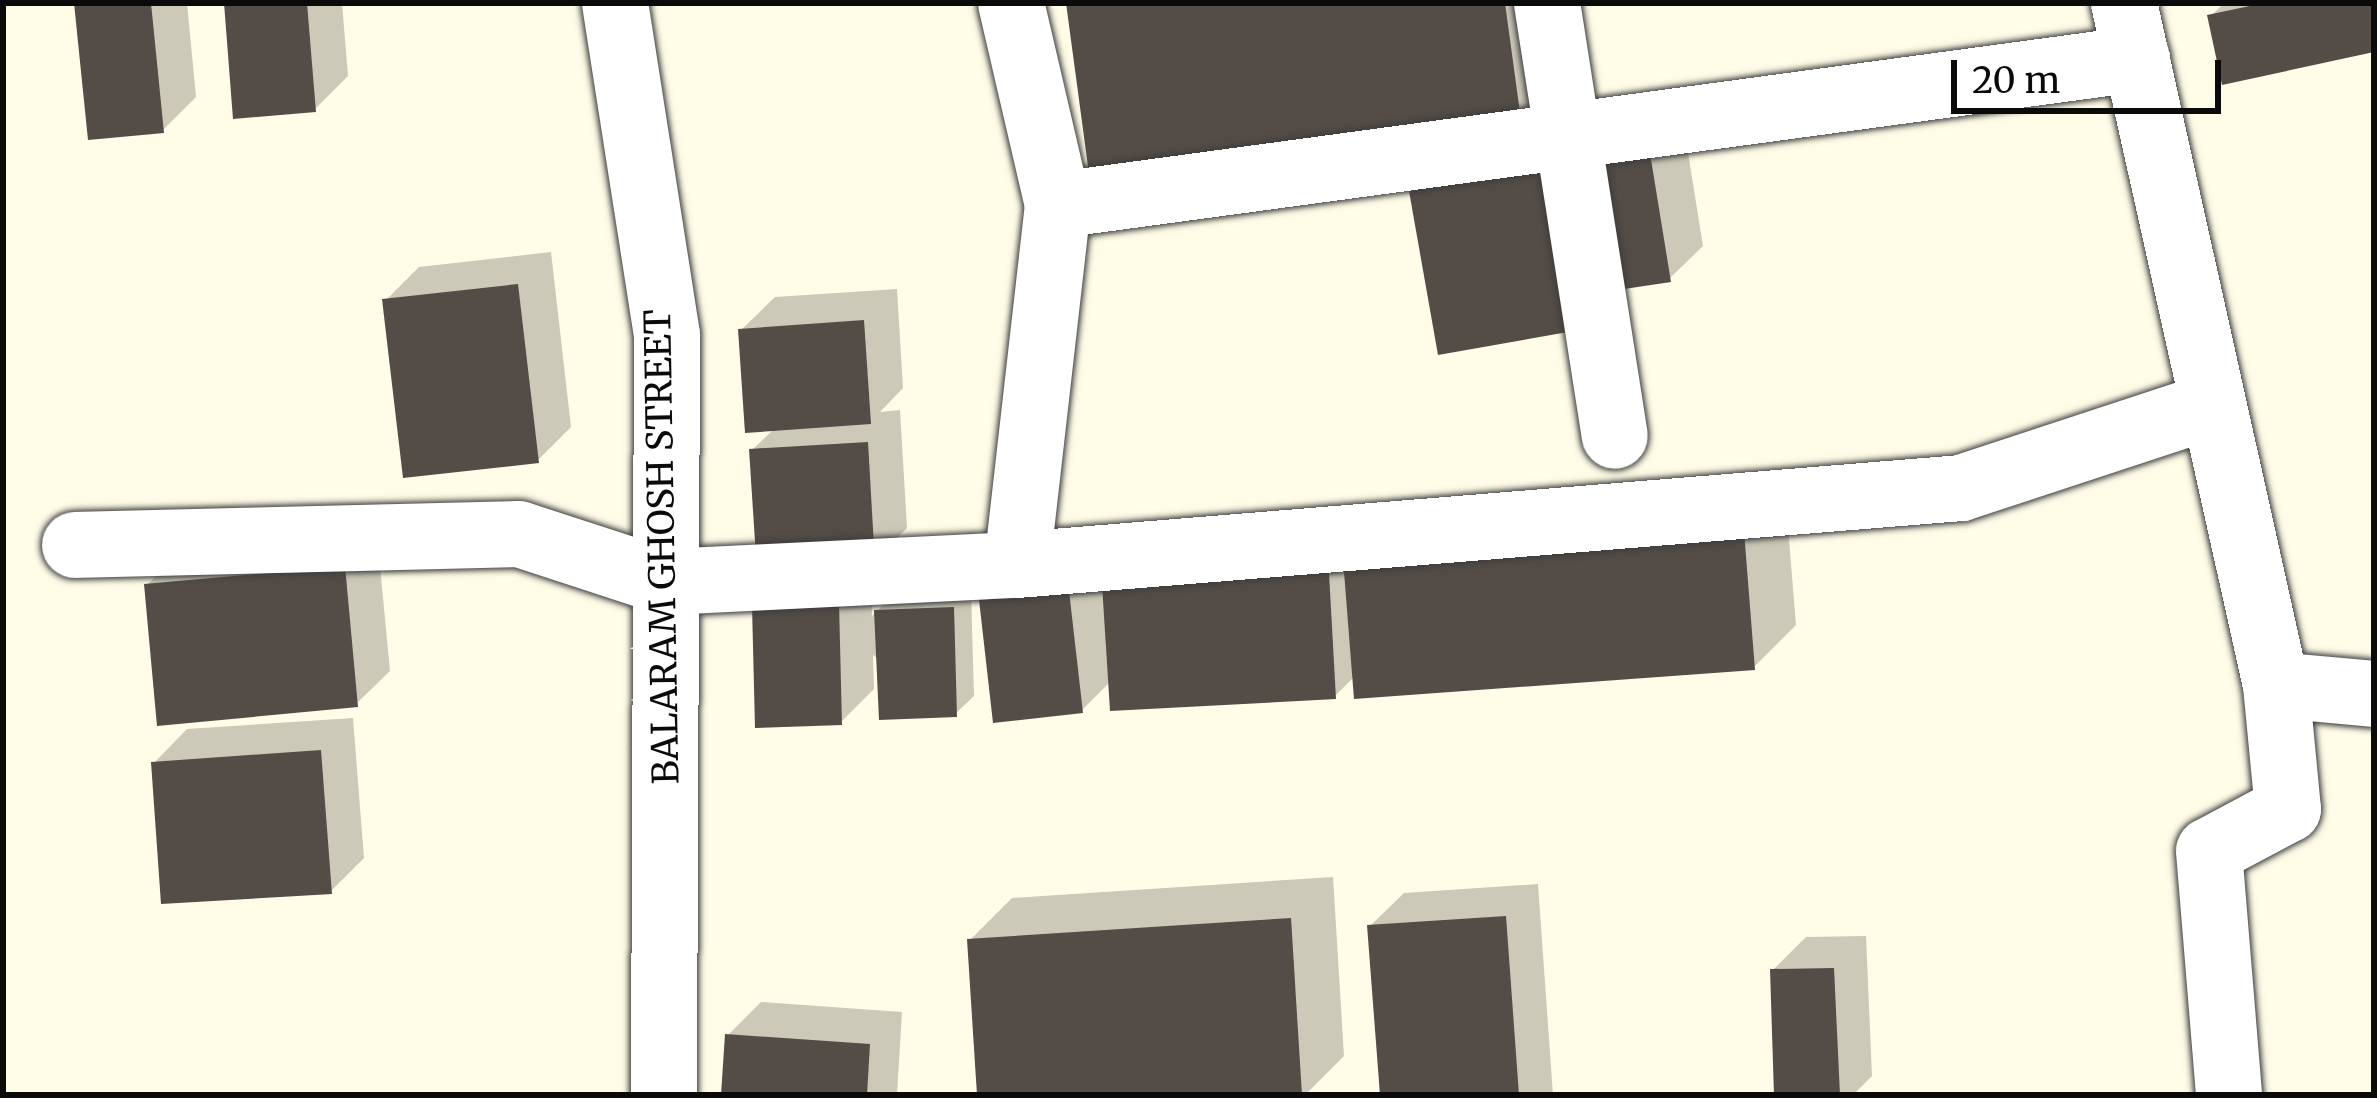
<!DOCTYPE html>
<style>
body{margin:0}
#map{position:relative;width:2377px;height:1098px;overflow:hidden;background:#fffce8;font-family:Merriweather,serif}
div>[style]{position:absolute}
.shadow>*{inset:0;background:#0003}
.building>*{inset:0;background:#544c46}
.roads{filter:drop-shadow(0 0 3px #3d3d3d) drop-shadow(0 0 3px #3d3d3d)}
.street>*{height:66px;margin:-33px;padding:0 33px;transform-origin:33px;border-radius:33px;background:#fff}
span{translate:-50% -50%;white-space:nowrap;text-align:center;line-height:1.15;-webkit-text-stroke:12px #fff;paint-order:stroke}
.street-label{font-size:36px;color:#0a0a0a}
.frame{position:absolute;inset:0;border:6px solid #0a0a0a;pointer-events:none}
.scale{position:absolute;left:1951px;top:60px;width:270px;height:54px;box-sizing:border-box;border:6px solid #0a0a0a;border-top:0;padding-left:15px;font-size:36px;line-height:42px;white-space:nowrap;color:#0a0a0a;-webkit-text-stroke:9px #fff;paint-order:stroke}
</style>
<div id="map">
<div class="shadow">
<div style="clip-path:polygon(77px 3px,187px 3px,196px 97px,163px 130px)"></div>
<div style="clip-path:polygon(227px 3px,342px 3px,348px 76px,315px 109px)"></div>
<div style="clip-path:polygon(1069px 3px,1553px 3px,1562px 75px,1520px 117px)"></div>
<div style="clip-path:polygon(2224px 3px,2374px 3px,2374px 49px,2211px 16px)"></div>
<div style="clip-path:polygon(1682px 115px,1703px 246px,1669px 279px,1616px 287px,1440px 352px)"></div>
<div style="clip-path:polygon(551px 252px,571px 427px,538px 460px,386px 300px,419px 267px)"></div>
<div style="clip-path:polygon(897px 289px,903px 388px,880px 412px,900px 410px,907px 528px,874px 561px,752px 450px,775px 428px,741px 330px,775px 297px)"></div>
<div style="clip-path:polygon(1785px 490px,1796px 625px,1754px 667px,1355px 676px,1335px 696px,1111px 681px,1082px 710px,981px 592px)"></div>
<div style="clip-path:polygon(377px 535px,390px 671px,356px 704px,147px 585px,180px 552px)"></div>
<div style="clip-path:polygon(871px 571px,872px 616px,895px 593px,971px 590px,974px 696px,955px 714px,873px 655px,874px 689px,841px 722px,755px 607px)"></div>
<div style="clip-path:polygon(353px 718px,364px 858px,331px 891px,154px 763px,187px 729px)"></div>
<div style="clip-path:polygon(1333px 877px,1344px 1056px,1305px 1095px,980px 1095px,970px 940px,1012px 898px)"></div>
<div style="clip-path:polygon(1538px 884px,1553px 1095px,1383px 1095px,1370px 926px,1404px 893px)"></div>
<div style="clip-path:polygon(1866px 936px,1872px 1076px,1853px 1095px,1777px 1095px,1773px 970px,1806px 937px)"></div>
<div style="clip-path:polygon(761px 1002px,902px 1012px,897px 1095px,724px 1095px,728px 1035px)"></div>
</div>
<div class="building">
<div style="clip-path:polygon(74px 3px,151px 3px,164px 133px,88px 140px)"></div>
<div style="clip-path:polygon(224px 3px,307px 3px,316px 112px,233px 119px)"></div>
<div style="clip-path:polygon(1066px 3px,1505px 3px,1521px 120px,1089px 174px)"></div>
<div style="clip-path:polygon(2264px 3px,2374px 3px,2374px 52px,2222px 85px,2207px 15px)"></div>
<div style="clip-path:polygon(1649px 147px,1671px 282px,1604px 292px,1582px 157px)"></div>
<div style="clip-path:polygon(1557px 165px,1585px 329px,1438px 355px,1409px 191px)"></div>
<div style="clip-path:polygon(518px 284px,539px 463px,403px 478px,382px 299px)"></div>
<div style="clip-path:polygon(864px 320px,871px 424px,745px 433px,738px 329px)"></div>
<div style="clip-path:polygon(868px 442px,875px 564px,757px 572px,749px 449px)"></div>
<div style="clip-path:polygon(1744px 531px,1755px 670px,1354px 699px,1343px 559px)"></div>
<div style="clip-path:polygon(1328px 555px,1336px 699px,1110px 711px,1101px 568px)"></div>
<div style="clip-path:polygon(345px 566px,358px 707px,157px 726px,144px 584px)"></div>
<div style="clip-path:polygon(1068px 582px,1083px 713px,993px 723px,978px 591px)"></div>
<div style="clip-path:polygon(839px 603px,842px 725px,755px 728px,752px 606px)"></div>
<div style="clip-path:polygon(954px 607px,957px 717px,879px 720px,874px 610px)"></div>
<div style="clip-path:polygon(321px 750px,332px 894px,161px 904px,151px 762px)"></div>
<div style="clip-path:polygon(1506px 916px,1519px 1095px,1380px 1095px,1367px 925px)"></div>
<div style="clip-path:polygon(1291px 918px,1302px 1095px,977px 1095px,967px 939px)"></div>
<div style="clip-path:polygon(1834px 968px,1840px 1095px,1774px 1095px,1770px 969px)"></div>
<div style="clip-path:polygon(725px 1034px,870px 1044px,867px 1095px,721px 1095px)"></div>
</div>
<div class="roads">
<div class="street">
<div style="left:615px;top:3px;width:336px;rotate:81.1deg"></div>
<div style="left:667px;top:335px;width:760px;rotate:90.23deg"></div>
<div style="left:1547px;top:3px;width:438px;rotate:81.1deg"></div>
<div style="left:2124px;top:3px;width:699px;rotate:77.44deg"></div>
<div style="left:2276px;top:685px;width:125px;rotate:84.5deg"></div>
<div style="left:2288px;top:809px;width:89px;rotate:152deg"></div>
<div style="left:2209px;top:851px;width:245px;rotate:85.3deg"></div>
<div style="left:1058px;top:205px;width:1089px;rotate:-7.71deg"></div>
<div style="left:75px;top:545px;width:444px;rotate:-1.4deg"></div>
<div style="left:519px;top:534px;width:155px;rotate:18.1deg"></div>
<div style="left:666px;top:582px;width:351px;rotate:-2.8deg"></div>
<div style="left:1017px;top:565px;width:362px;rotate:-83.5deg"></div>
<div style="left:1058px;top:205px;width:207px;rotate:-103.1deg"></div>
<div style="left:1017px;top:565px;width:947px;rotate:-4.66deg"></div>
<div style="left:1961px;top:488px;width:265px;rotate:-18.2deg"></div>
<div style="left:2276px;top:685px;width:98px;rotate:5.2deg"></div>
</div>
</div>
<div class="street-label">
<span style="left:662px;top:547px;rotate:-91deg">BALARAM GHOSH STREET</span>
</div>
<div class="frame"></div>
<div class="scale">20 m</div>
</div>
